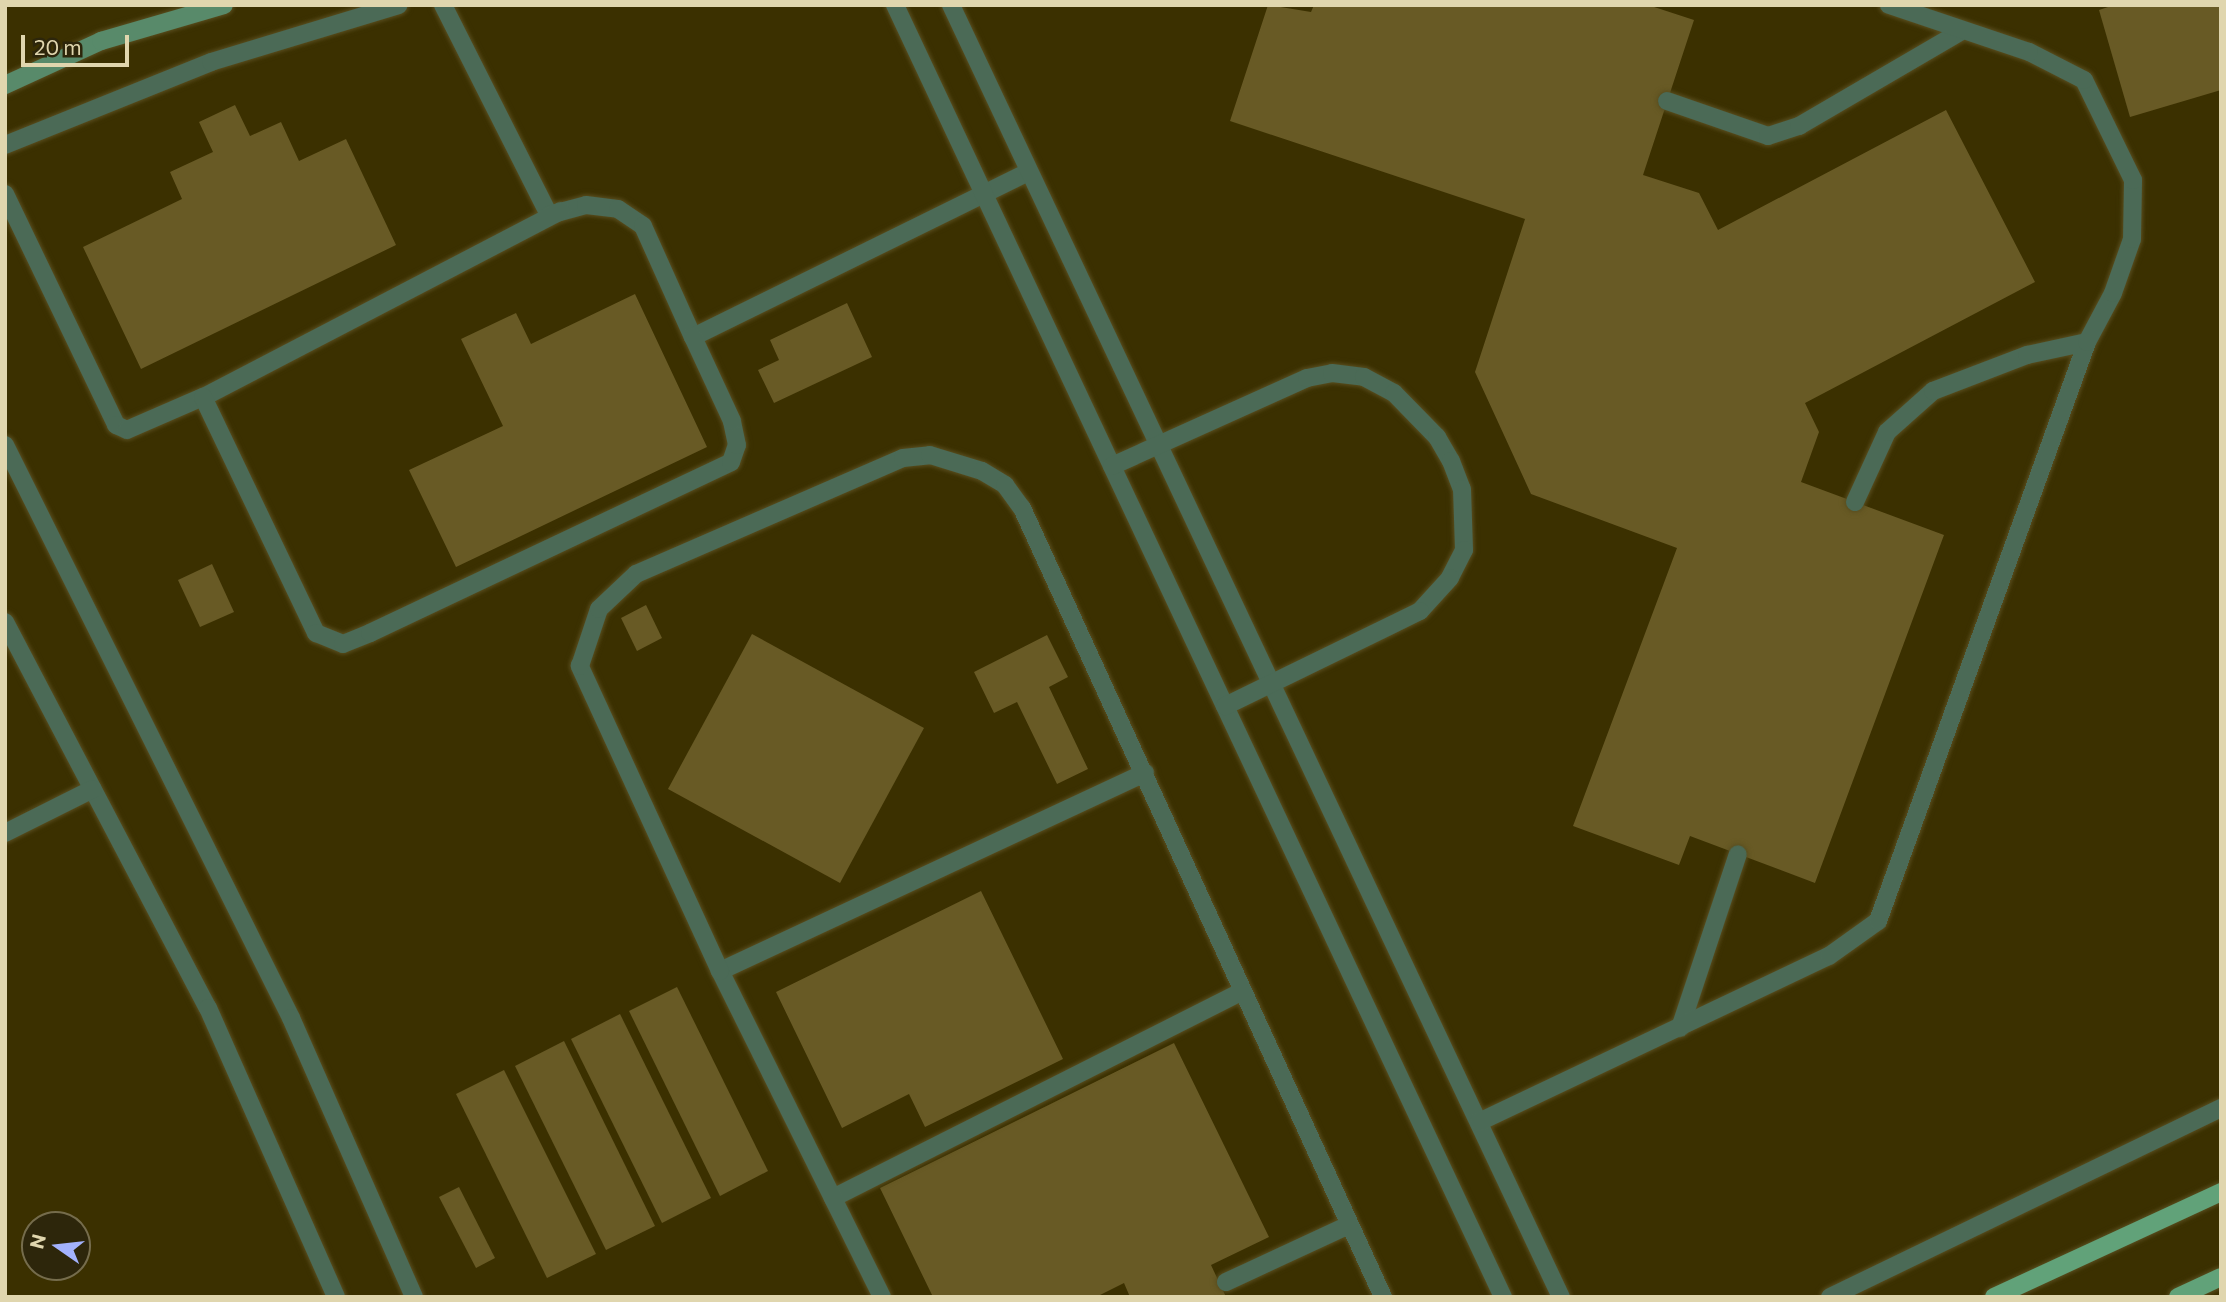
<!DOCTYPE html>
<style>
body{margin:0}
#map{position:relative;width:2226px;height:1302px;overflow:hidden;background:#3b3000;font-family:Commissioner,sans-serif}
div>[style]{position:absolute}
.building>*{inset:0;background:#685a25}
.roads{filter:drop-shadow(0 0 2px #594e1f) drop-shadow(0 0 2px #594e1f)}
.lane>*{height:18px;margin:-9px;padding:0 9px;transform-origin:9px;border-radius:9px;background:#4b6a56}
.street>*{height:18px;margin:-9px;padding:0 9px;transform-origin:9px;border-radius:9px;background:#4b6a56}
.secondary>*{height:18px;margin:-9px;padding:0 9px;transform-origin:9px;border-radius:9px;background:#588a6a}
.primary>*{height:18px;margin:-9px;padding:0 9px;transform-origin:9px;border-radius:9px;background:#61a279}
span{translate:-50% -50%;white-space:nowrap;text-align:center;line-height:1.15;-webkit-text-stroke:5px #2d260b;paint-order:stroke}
.frame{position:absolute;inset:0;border:7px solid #e0d6ae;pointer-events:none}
.north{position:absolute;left:21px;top:1211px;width:70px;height:70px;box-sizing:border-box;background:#2d260b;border:2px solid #756c4c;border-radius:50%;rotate:284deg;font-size:19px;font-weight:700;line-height:28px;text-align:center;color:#e0d6ae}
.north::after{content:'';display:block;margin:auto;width:24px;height:32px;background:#a3b2fd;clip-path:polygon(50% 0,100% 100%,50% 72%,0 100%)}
.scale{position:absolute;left:21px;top:35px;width:108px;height:32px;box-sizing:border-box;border:4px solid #e0d6ae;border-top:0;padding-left:9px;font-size:21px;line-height:24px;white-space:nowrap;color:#e0d6ae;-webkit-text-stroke:5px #2d260b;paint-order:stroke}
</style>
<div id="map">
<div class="building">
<div style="clip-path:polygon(1268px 5px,1311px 12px,1314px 5px,1648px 5px,1694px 20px,1643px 175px,1699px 193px,1718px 230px,1946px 110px,2035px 282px,1805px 403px,1819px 432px,1801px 482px,1944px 535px,1815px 883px,1690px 836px,1679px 865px,1573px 826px,1677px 548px,1531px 494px,1475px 372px,1525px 219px,1230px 121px)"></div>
<div style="clip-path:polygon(2114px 5px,2221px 5px,2221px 90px,2130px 117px,2099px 10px)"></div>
<div style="clip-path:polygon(235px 105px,250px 136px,281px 122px,299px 161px,346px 139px,396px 245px,141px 369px,83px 247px,182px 199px,170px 172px,213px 152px,199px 122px)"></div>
<div style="clip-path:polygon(635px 294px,707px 447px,456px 567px,409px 470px,503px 426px,461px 339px,516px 313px,531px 344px)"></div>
<div style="clip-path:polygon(847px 303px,872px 357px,774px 403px,758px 370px,779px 360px,770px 340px)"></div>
<div style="clip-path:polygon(212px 564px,234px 612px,200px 627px,178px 580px)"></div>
<div style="clip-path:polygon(646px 605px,662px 638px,637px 651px,621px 618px)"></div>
<div style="clip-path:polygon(752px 634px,924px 728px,840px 883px,668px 789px)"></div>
<div style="clip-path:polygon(1047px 635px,1068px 677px,1049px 687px,1088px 769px,1057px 784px,1017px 702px,994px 713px,974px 672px)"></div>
<div style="clip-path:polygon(981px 891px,1063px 1059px,925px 1127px,909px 1094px,842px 1128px,776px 992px)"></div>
<div style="clip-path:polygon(677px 987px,768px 1171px,720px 1196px,629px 1011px)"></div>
<div style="clip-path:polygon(620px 1014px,711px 1198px,662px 1223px,571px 1039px)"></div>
<div style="clip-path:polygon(564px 1041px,655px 1226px,606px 1250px,515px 1066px)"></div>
<div style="clip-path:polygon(1174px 1043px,1269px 1237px,1211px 1265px,1226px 1297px,1130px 1297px,1124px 1283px,1096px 1297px,933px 1297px,880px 1188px)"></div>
<div style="clip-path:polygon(504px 1070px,596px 1254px,547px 1278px,456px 1094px)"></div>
<div style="clip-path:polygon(459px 1187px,495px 1258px,476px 1268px,439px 1197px)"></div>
</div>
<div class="roads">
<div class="lane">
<div style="left:443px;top:5px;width:235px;rotate:63.2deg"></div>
<div style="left:549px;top:215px;width:38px;rotate:-15deg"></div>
<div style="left:586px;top:205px;width:32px;rotate:7deg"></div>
<div style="left:618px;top:209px;width:30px;rotate:34deg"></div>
<div style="left:643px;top:226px;width:122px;rotate:65.8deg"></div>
<div style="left:693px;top:337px;width:374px;rotate:-26.2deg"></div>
<div style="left:895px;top:5px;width:1428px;rotate:64.8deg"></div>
<div style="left:951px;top:5px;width:1429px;rotate:64.73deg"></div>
<div style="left:1667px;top:101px;width:107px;rotate:19.1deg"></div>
<div style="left:1768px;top:136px;width:33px;rotate:-18deg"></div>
<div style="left:1799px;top:126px;width:186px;rotate:-30.3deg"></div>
<div style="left:5px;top:145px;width:222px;rotate:-21.9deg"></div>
<div style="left:211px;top:62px;width:196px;rotate:-16.9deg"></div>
<div style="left:5px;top:194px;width:256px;rotate:64.3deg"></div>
<div style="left:116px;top:425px;width:12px;rotate:24deg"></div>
<div style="left:127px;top:430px;width:83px;rotate:-23.5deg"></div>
<div style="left:561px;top:211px;width:403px;rotate:152.5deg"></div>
<div style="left:203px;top:397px;width:262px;rotate:64.4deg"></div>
<div style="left:316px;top:633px;width:29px;rotate:22deg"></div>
<div style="left:343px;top:644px;width:29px;rotate:-22deg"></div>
<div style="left:370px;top:633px;width:399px;rotate:-25.3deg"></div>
<div style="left:731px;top:462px;width:18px;rotate:-71deg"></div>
<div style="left:737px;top:445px;width:25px;rotate:-102deg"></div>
<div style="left:732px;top:421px;width:93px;rotate:-114.9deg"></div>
<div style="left:1112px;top:466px;width:214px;rotate:-24.3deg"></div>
<div style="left:1307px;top:378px;width:25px;rotate:-11deg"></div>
<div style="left:1332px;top:373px;width:32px;rotate:7deg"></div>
<div style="left:1364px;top:377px;width:34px;rotate:28deg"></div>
<div style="left:1394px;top:393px;width:62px;rotate:45.7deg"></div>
<div style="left:1437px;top:437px;width:28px;rotate:60deg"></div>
<div style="left:1451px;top:461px;width:30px;rotate:69deg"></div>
<div style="left:1462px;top:489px;width:61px;rotate:88.1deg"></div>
<div style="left:1464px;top:550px;width:31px;rotate:117deg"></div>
<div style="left:1450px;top:578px;width:45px;rotate:132.3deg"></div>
<div style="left:1420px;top:611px;width:217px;rotate:154deg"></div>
<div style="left:1855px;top:502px;width:77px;rotate:-65.4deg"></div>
<div style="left:1887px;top:432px;width:62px;rotate:-41.7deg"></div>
<div style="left:1933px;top:391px;width:101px;rotate:-21deg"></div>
<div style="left:2027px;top:355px;width:61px;rotate:-12.2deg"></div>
<div style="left:720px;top:971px;width:469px;rotate:-25deg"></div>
<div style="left:1680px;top:1028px;width:183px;rotate:-71.6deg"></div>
<div style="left:1479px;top:1122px;width:387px;rotate:-25.4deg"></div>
<div style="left:1829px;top:956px;width:60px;rotate:-35.5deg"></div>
<div style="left:1878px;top:921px;width:616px;rotate:-70.15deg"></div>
<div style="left:2087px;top:342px;width:55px;rotate:-62deg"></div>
<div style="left:2113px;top:293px;width:57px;rotate:-70.6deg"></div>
<div style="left:2132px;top:239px;width:59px;rotate:-89deg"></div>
<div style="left:2133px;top:180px;width:111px;rotate:-116.1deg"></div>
<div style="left:2084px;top:80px;width:62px;rotate:-153deg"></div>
<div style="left:2029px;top:52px;width:148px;rotate:-161.4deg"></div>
<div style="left:833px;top:1198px;width:459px;rotate:-26.8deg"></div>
<div style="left:1226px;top:1282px;width:136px;rotate:-24.9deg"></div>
<div style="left:882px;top:1297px;width:364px;rotate:-116.4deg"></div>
<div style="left:720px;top:971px;width:336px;rotate:-114.7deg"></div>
<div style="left:580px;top:666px;width:60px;rotate:-71.6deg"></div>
<div style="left:599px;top:609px;width:51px;rotate:-43.4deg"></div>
<div style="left:636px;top:574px;width:291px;rotate:-23.5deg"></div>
<div style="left:903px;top:458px;width:27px;rotate:-6deg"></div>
<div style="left:930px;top:455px;width:54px;rotate:17.1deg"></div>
<div style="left:982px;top:471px;width:27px;rotate:31deg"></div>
<div style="left:1005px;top:485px;width:29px;rotate:54deg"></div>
<div style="left:1022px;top:508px;width:868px;rotate:65.41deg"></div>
<div style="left:1830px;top:1297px;width:434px;rotate:-25.8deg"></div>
</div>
<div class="street">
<div style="left:5px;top:445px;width:640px;rotate:63.47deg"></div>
<div style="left:291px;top:1018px;width:305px;rotate:66.2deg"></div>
<div style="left:5px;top:622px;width:436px;rotate:62.3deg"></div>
<div style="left:208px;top:1008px;width:316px;rotate:66.1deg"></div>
<div style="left:5px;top:833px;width:98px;rotate:-26.6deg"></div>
</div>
<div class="secondary">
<div style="left:5px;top:85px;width:106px;rotate:-24.6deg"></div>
<div style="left:101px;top:41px;width:128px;rotate:-16.3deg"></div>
</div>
<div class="primary">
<div style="left:1994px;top:1297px;width:250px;rotate:-24.8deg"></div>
<div style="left:2178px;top:1297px;width:47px;rotate:-24.9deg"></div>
</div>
</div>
<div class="frame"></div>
<div class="north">N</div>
<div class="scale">20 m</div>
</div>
